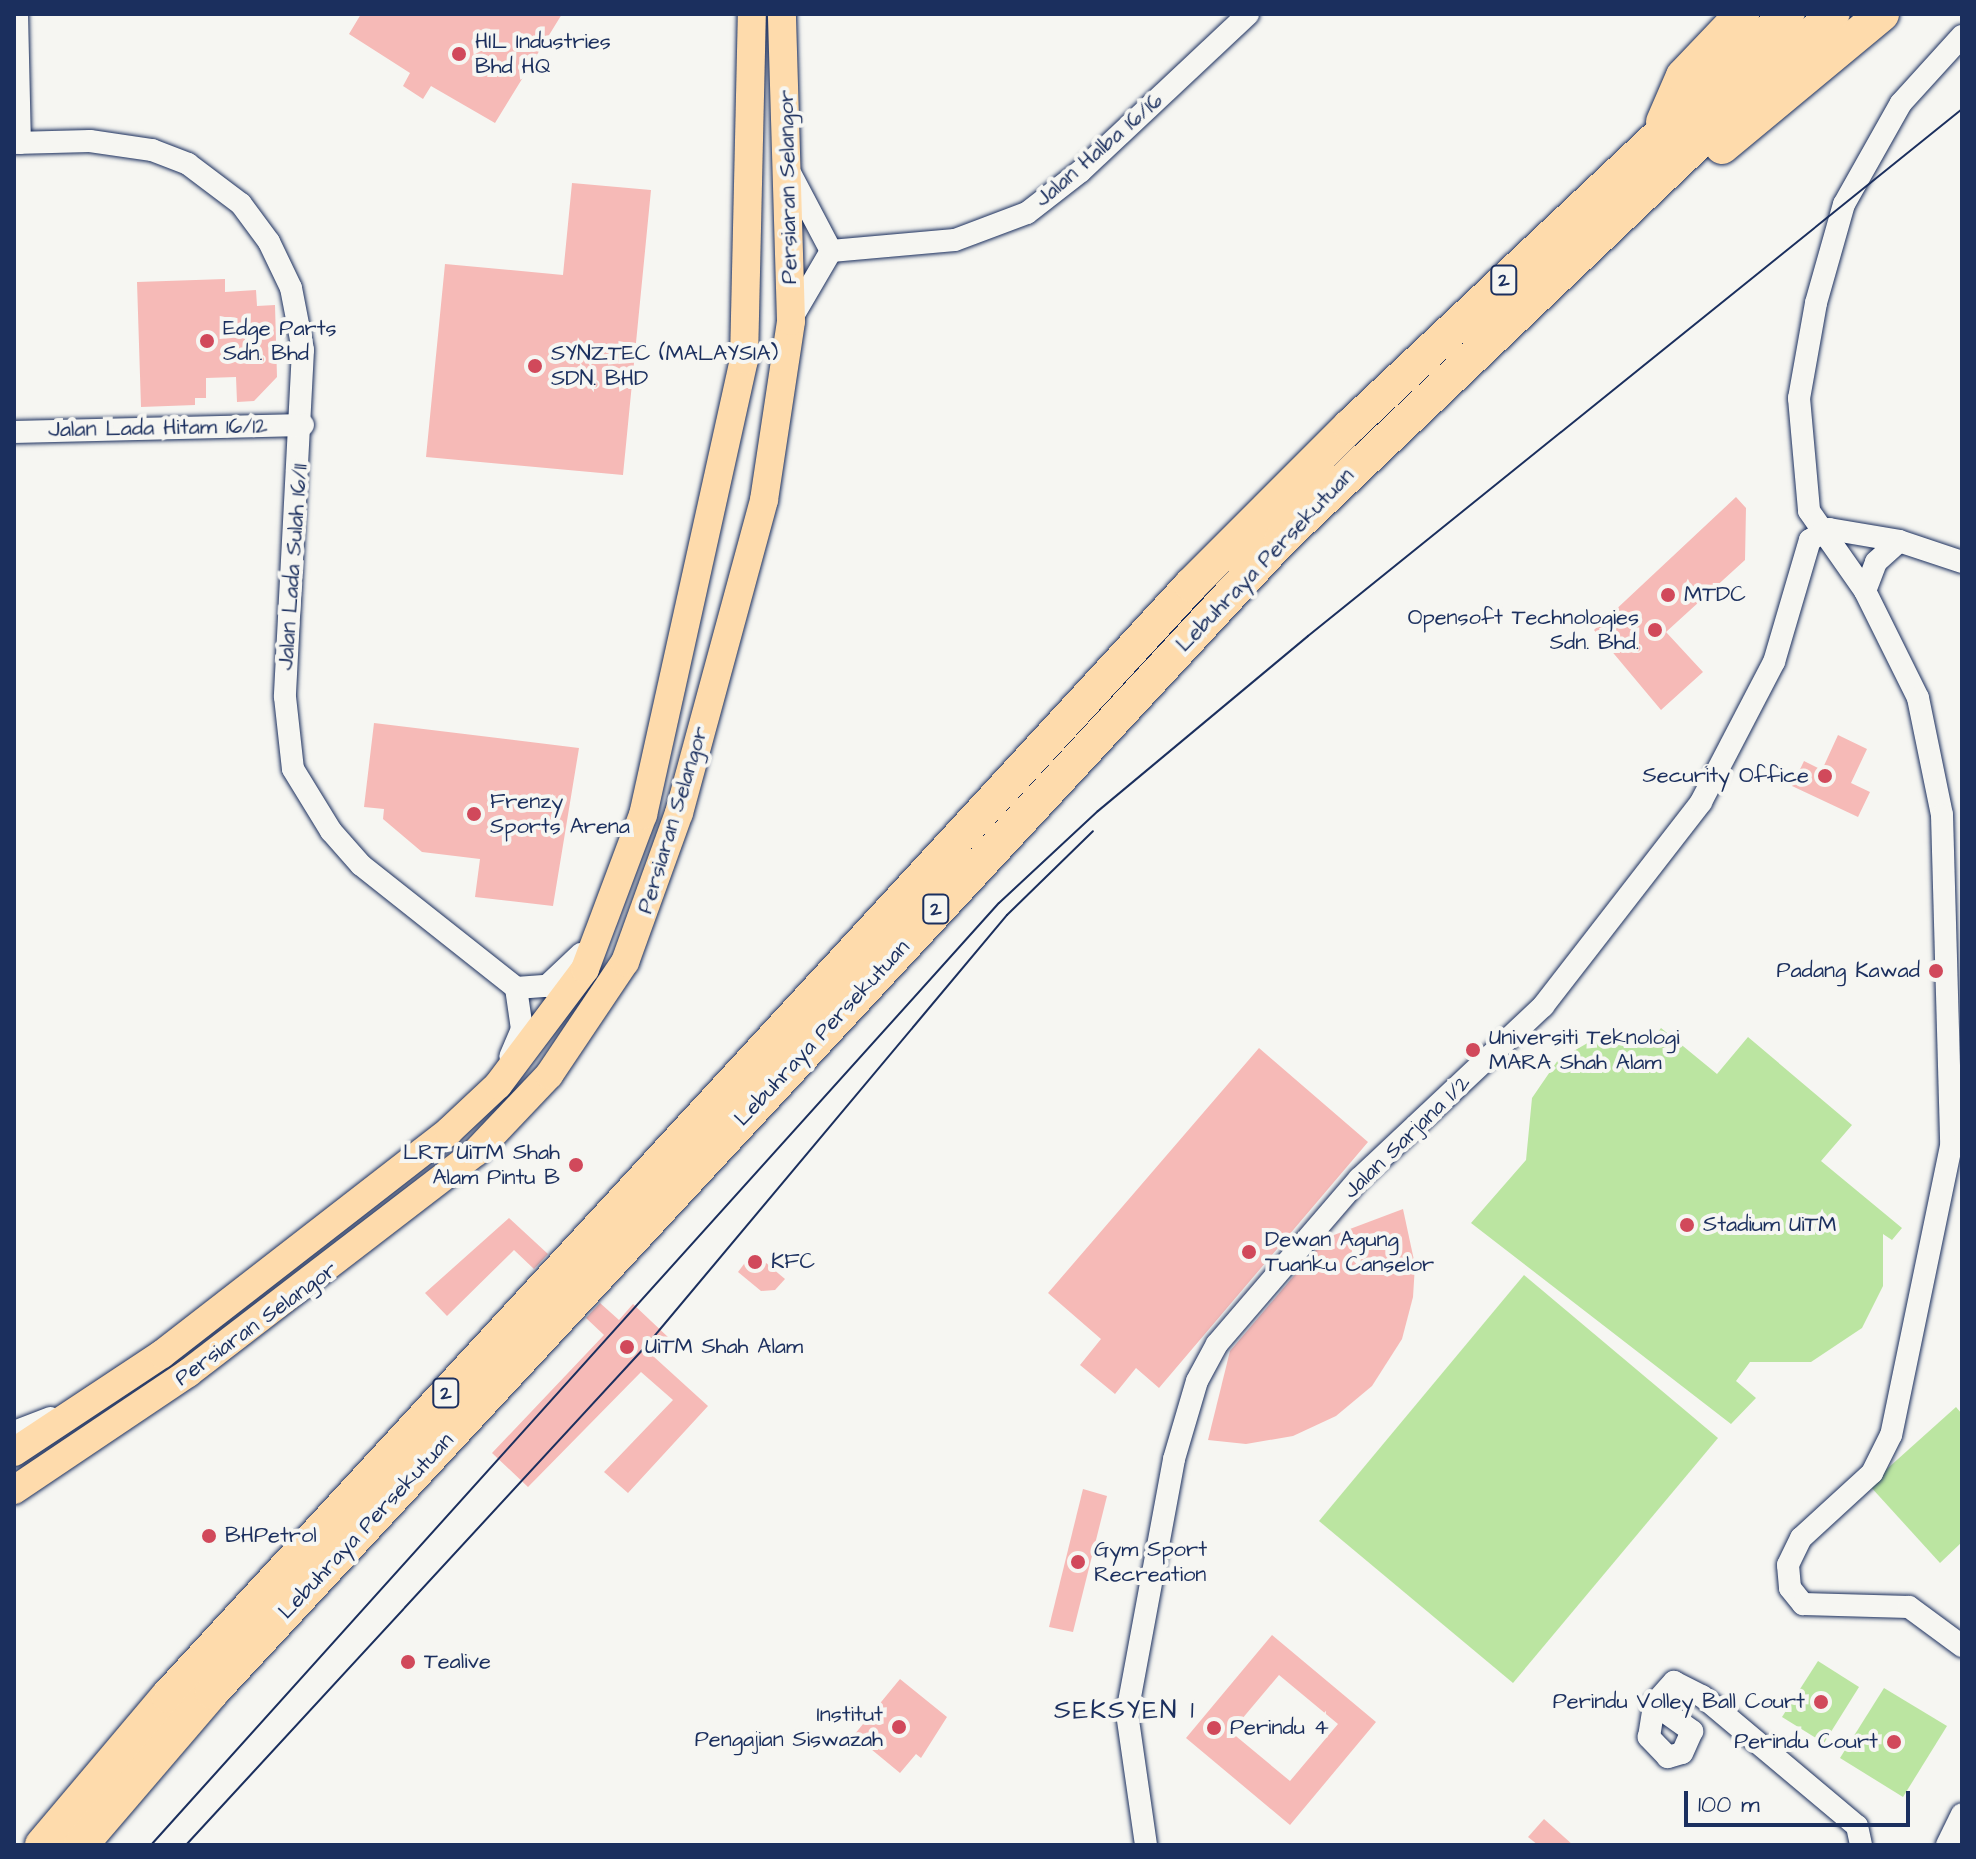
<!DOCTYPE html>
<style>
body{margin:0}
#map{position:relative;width:1976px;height:1859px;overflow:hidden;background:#f6f6f2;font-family:"Architects Daughter",sans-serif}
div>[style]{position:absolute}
.green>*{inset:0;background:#bbe5a1}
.building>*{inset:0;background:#f6bab7}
.roads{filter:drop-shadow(0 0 2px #1b2f5e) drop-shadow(0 0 2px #1b2f5e)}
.minor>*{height:22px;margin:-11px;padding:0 11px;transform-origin:11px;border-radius:11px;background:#f6f6f2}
.major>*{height:28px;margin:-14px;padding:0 14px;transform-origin:14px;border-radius:14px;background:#fedbac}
.highway>*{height:34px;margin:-17px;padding:0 17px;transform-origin:17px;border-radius:17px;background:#fedbac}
.tram>*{height:2px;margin:-1px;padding:0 1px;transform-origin:1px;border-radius:1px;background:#1b2f5e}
.dots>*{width:22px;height:22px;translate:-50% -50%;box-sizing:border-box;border:4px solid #f6f6f2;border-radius:50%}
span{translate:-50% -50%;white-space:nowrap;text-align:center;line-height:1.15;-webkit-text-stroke:8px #f6f6f2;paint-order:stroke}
.shield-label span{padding:2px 6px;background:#f6f6f2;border:2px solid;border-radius:6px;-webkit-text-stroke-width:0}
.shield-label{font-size:20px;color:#1b2f5e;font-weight:700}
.poi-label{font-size:22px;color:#1b2f5e}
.left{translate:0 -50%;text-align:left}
.right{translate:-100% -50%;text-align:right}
.street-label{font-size:22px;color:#1b2f5e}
.quarter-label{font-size:26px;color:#1b2f5e;letter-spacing:2px}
.frame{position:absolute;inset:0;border:16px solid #1b2f5e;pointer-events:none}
.scale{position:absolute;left:1684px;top:1791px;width:226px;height:36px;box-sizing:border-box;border:4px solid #1b2f5e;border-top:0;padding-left:10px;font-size:24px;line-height:28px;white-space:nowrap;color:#1b2f5e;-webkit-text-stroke:6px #f6f6f2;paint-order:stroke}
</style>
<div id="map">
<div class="green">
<div style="clip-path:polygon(1661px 1028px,1717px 1074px,1748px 1037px,1852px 1125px,1821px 1161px,1902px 1228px,1892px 1240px,1883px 1234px,1883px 1286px,1862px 1328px,1811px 1362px,1750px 1362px,1736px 1381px,1756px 1398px,1731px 1424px,1471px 1223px,1526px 1160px,1532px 1098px,1558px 1060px,1598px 1037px,1655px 1036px)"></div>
<div style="clip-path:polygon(1524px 1275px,1718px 1438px,1513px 1683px,1319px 1521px)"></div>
<div style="clip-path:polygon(1956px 1407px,1962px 1414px,1962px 1542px,1940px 1563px,1869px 1485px)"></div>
<div style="clip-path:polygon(1818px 1661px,1859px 1687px,1824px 1743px,1782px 1717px)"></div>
<div style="clip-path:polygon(1884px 1688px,1947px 1726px,1903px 1797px,1840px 1758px)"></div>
</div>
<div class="building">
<div style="clip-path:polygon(361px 14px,562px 14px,495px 123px,431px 86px,423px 99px,403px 86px,410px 73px,349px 34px)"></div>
<div style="clip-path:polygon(572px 183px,651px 190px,623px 475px,426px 457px,445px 264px,563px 275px)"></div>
<div style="clip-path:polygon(225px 279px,225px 292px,256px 290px,257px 306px,275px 305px,277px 377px,254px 401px,237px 402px,236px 377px,206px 378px,206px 398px,195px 398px,195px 405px,141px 407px,137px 282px)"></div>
<div style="clip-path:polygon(1736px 497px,1746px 508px,1745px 560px,1666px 632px,1703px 672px,1661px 710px,1594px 630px)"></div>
<div style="clip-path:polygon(374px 723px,579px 748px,553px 906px,475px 897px,480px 859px,422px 852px,383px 819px,384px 809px,364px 807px)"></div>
<div style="clip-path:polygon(1838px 735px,1867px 749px,1851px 783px,1870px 792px,1858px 817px,1792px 786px,1804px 761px,1822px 770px)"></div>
<div style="clip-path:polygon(1259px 1048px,1368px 1142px,1159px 1388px,1136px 1368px,1115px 1394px,1080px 1365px,1101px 1339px,1048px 1293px)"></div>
<div style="clip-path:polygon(1403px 1209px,1415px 1265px,1413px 1297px,1402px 1339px,1372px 1386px,1336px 1416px,1293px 1436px,1246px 1444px,1208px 1440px,1230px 1351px,1326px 1238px)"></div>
<div style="clip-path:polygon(509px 1218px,548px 1254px,534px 1269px,514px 1250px,447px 1316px,425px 1293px)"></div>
<div style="clip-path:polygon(753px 1252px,785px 1279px,775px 1290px,761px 1291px,738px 1272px)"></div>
<div style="clip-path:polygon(600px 1303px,619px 1320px,633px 1304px,669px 1338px,653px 1356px,708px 1406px,628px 1493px,604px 1472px,673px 1400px,641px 1372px,528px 1487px,492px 1453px,604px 1335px,586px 1318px)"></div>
<div style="clip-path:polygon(1083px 1489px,1107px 1496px,1073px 1632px,1049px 1627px)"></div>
<div style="clip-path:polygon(evenodd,1272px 1635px,1376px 1722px,1290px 1825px,1186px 1738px,1272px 1635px,1279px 1675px,1338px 1724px,1290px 1781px,1231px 1732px,1279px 1675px)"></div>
<div style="clip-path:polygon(900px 1679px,947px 1717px,921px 1758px,916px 1754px,900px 1773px,854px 1735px)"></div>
<div style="clip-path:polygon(1544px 1819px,1573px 1845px,1538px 1845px,1528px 1837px)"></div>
</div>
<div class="roads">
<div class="minor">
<div style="left:17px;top:14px;width:129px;rotate:88.7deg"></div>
<div style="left:1962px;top:36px;width:91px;rotate:132.3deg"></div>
<div style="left:1901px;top:103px;width:116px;rotate:119.4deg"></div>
<div style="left:1844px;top:204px;width:103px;rotate:105.8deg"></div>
<div style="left:1816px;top:303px;width:97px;rotate:100.1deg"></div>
<div style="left:1799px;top:398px;width:113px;rotate:84.9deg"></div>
<div style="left:1809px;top:511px;width:98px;rotate:55deg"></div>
<div style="left:1865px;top:591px;width:119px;rotate:63.6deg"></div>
<div style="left:1918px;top:698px;width:119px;rotate:78.4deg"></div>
<div style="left:1942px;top:815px;width:331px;rotate:88.4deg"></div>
<div style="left:1951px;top:1146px;width:295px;rotate:101.7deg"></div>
<div style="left:1891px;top:1435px;width:42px;rotate:116.6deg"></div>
<div style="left:1872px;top:1473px;width:96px;rotate:137.5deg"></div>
<div style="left:1801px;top:1538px;width:30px;rotate:116deg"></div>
<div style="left:1788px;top:1565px;width:23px;rotate:85deg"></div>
<div style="left:1790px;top:1588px;width:21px;rotate:51deg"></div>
<div style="left:1803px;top:1604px;width:106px;rotate:1.6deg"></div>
<div style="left:1909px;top:1607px;width:66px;rotate:36.3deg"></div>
<div style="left:14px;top:143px;width:76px;rotate:-1.5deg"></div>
<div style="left:90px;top:141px;width:63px;rotate:8.3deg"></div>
<div style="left:152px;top:150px;width:39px;rotate:21deg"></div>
<div style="left:188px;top:164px;width:66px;rotate:37deg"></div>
<div style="left:241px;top:204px;width:47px;rotate:53.6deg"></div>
<div style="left:269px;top:242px;width:51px;rotate:64.4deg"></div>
<div style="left:291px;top:288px;width:63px;rotate:79deg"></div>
<div style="left:303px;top:350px;width:347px;rotate:93deg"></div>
<div style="left:285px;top:697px;width:72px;rotate:83.7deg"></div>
<div style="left:293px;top:769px;width:73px;rotate:58.5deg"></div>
<div style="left:331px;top:831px;width:45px;rotate:48.6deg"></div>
<div style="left:361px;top:865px;width:198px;rotate:38.4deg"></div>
<div style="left:516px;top:988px;width:41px;rotate:81.7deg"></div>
<div style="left:522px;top:1029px;width:30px;rotate:113deg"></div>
<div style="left:791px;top:175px;width:86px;rotate:62.2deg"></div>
<div style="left:793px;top:316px;width:75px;rotate:-59.7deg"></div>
<div style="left:831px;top:251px;width:124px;rotate:-5.1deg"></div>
<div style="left:955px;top:240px;width:77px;rotate:-20.6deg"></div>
<div style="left:1027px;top:213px;width:68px;rotate:-37.9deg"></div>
<div style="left:1081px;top:171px;width:229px;rotate:-43.2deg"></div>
<div style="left:14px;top:432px;width:289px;rotate:-1.4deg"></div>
<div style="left:1865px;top:591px;width:31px;rotate:-69deg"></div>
<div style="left:1876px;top:562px;width:31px;rotate:-42deg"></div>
<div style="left:516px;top:988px;width:31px;rotate:-4deg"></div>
<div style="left:547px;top:986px;width:47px;rotate:-43.3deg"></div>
<div style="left:14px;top:1432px;width:39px;rotate:-21deg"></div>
<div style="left:1654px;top:1704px;width:47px;rotate:35.4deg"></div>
<div style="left:1692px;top:1731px;width:24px;rotate:114deg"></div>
<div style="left:1682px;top:1753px;width:15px;rotate:164deg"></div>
<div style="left:1668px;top:1757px;width:28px;rotate:-134deg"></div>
<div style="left:1649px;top:1737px;width:33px;rotate:-81deg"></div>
<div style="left:1654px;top:1704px;width:30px;rotate:-48deg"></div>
<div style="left:1674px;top:1682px;width:31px;rotate:27deg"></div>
<div style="left:1702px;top:1696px;width:202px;rotate:40deg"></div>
<div style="left:1857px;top:1826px;width:19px;rotate:78deg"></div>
<div style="left:1146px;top:1845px;width:133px;rotate:-98.2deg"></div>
<div style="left:1127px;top:1713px;width:258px;rotate:-79.5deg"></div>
<div style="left:1174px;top:1459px;width:81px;rotate:-73.6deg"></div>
<div style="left:1197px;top:1381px;width:42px;rotate:-61.6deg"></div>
<div style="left:1217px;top:1344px;width:218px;rotate:-49.3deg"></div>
<div style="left:1359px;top:1179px;width:253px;rotate:-43.2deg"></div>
<div style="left:1543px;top:1006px;width:258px;rotate:-52.2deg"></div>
<div style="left:1701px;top:802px;width:158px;rotate:-62.5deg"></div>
<div style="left:1774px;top:662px;width:127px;rotate:-73.6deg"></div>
<div style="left:1810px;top:540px;width:22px;rotate:-30deg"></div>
<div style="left:1829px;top:529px;width:71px;rotate:9.7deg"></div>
<div style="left:1899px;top:541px;width:66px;rotate:18.4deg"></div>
<div style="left:1947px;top:1845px;width:34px;rotate:-64deg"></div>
</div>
<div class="major">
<div style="left:14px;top:1452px;width:178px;rotate:-33.5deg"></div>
<div style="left:162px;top:1354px;width:363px;rotate:-37.8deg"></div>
<div style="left:449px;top:1131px;width:67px;rotate:-43.2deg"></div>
<div style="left:498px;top:1085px;width:145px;rotate:-53.1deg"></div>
<div style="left:585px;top:969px;width:165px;rotate:-69.4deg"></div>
<div style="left:643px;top:815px;width:466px;rotate:-77.5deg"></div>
<div style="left:744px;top:360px;width:346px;rotate:-88.7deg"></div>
<div style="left:14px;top:1490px;width:210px;rotate:-33.9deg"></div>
<div style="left:188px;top:1373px;width:363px;rotate:-37.5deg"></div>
<div style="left:476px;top:1152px;width:106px;rotate:-46.5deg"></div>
<div style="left:549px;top:1075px;width:136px;rotate:-56.1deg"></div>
<div style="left:625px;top:962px;width:158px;rotate:-70.1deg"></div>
<div style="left:679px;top:813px;width:324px;rotate:-74.8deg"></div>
<div style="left:764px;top:500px;width:181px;rotate:-81.4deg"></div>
<div style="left:791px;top:321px;width:307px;rotate:-91.7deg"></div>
</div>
<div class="highway">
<div style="left:1663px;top:122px;width:50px;rotate:-66.5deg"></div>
<div style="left:1683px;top:76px;width:86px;rotate:-46.4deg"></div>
<div style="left:1722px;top:147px;width:208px;rotate:-39.7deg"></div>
<div style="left:42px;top:1845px;width:195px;rotate:-49.8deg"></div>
<div style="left:168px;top:1696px;width:1510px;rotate:-47.36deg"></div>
<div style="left:1191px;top:585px;width:225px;rotate:-45deg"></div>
<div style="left:1350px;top:426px;width:601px;rotate:-43.25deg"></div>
<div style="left:81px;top:1845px;width:201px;rotate:-49.4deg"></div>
<div style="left:212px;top:1692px;width:1572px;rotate:-47.14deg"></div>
<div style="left:1281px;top:540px;width:762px;rotate:-43.62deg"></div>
</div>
</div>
<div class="tram">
<div style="left:151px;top:1845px;width:1267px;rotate:-48.01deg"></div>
<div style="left:999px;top:903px;width:135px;rotate:-42.9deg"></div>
<div style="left:1098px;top:811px;width:273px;rotate:-39.8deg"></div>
<div style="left:1308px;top:636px;width:840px;rotate:-38.86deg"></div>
<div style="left:186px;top:1845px;width:679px;rotate:-47.33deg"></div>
<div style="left:646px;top:1346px;width:562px;rotate:-50.05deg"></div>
<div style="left:1007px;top:915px;width:120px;rotate:-44.3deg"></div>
</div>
<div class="dots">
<div style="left:459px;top:54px;background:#d1495b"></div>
<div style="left:207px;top:341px;background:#d1495b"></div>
<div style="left:535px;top:366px;background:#d1495b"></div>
<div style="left:1668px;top:595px;background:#d1495b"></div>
<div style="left:1655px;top:630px;background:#d1495b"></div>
<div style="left:1825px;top:776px;background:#d1495b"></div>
<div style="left:474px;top:814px;background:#d1495b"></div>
<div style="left:1936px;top:971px;background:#d1495b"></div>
<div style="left:1473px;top:1050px;background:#d1495b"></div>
<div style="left:576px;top:1165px;background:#d1495b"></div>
<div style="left:1687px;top:1225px;background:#d1495b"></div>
<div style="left:1249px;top:1252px;background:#d1495b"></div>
<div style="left:755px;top:1262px;background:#d1495b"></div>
<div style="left:627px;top:1347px;background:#d1495b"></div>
<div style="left:209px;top:1536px;background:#d1495b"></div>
<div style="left:1078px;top:1562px;background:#d1495b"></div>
<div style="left:408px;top:1662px;background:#d1495b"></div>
<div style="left:1821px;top:1702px;background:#d1495b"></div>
<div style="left:899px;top:1727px;background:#d1495b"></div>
<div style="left:1214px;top:1728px;background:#d1495b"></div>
<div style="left:1894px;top:1742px;background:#d1495b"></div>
</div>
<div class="shield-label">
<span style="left:1504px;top:280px">2</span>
<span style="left:936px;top:909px">2</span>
<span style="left:446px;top:1393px">2</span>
</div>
<div class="poi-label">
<span class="left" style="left:475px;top:54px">HIL Industries<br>Bhd HQ</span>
<span class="left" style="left:223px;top:341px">Edge Parts<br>Sdn. Bhd</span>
<span class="left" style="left:551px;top:366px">SYNZTEC (MALAYSIA)<br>SDN. BHD</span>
<span class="left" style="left:1684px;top:595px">MTDC</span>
<span class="right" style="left:1639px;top:630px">Opensoft Technologies<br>Sdn. Bhd.</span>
<span class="right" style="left:1809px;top:776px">Security Office</span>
<span class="left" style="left:490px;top:814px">Frenzy<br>Sports Arena</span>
<span class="right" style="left:1920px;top:971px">Padang Kawad</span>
<span class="left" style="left:1489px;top:1050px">Universiti Teknologi<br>MARA Shah Alam</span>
<span class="right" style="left:560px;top:1165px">LRT UiTM Shah<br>Alam Pintu B</span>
<span class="left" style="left:1703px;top:1225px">Stadium UiTM</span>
<span class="left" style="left:1265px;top:1252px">Dewan Agung<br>Tuanku Canselor</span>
<span class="left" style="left:771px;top:1262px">KFC</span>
<span class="left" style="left:645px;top:1347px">UiTM Shah Alam</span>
<span class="left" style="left:225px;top:1536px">BHPetrol</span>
<span class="left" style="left:1094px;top:1562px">Gym Sport<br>Recreation</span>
<span class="left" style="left:424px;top:1662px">Tealive</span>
<span class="right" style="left:1805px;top:1702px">Perindu Volley Ball Court</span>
<span class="right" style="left:883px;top:1727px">Institut<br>Pengajian Siswazah</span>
<span class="left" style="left:1230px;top:1728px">Perindu 4</span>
<span class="right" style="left:1878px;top:1742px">Perindu Court</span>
</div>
<div class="street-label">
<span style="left:1099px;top:150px;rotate:-41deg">Jalan Halba 16/16</span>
<span style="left:788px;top:187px;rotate:-91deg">Persiaran Selangor</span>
<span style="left:158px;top:428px;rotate:-1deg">Jalan Lada Hitam 16/12</span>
<span style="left:1265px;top:560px;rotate:-46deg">Lebuhraya Persekutuan</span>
<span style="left:293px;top:567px;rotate:-86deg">Jalan Lada Sulah 16/11</span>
<span style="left:673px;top:820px;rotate:-73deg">Persiaran Selangor</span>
<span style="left:822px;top:1033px;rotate:-47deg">Lebuhraya Persekutuan</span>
<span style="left:1407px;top:1137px;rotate:-44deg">Jalan Sarjana 1/2</span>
<span style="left:256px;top:1324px;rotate:-36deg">Persiaran Selangor</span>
<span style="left:366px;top:1526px;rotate:-47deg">Lebuhraya Persekutuan</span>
</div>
<div class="quarter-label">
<span style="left:1125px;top:1711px">SEKSYEN 1</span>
</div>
<div class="frame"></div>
<div class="scale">100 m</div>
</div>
